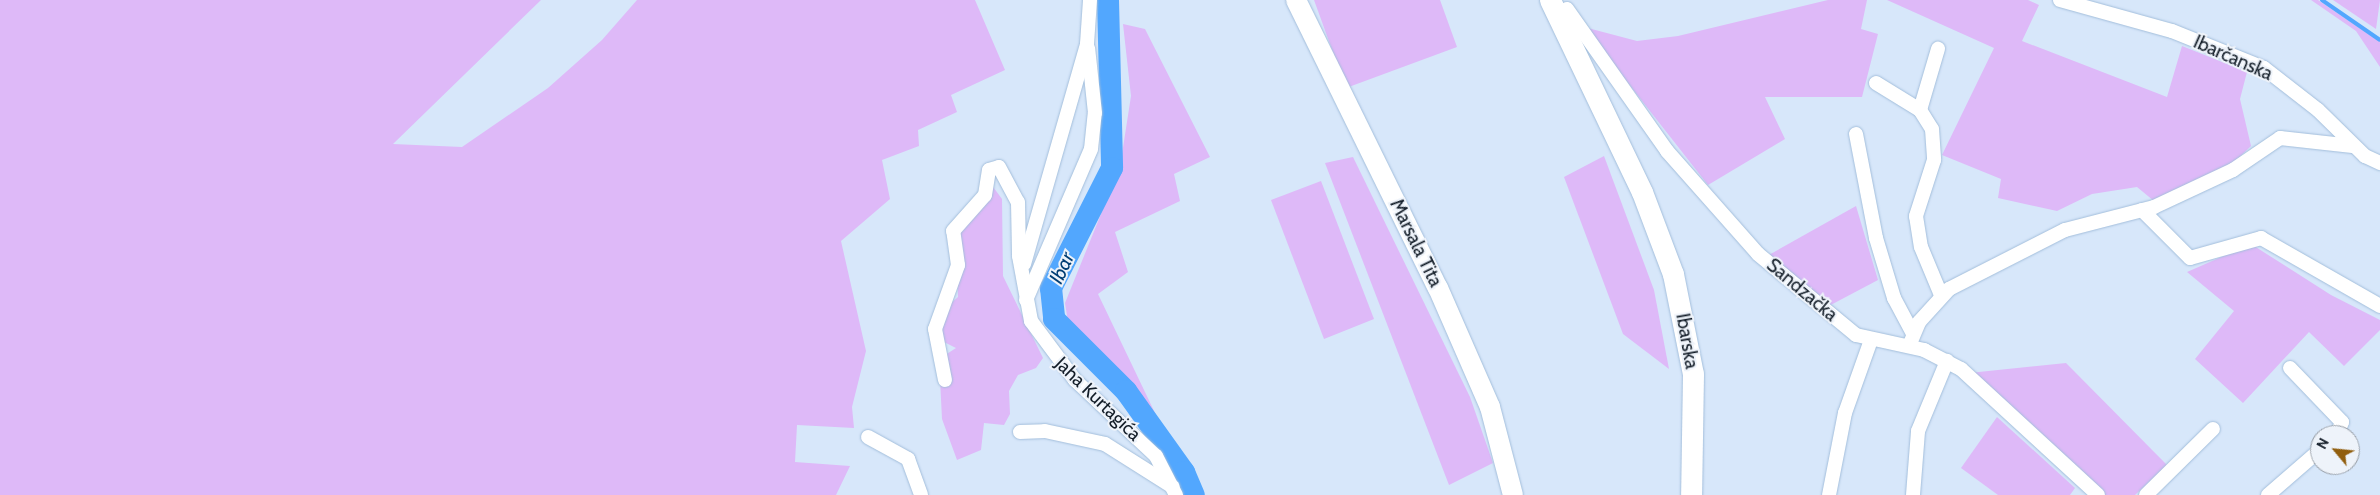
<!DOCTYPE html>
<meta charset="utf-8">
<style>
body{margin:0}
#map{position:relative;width:2380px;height:495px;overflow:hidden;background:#d7e7fa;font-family:Cabin,sans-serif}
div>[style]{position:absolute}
.green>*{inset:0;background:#deb9f8}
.stream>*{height:4px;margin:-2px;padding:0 2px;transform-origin:2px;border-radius:2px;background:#52a7fe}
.river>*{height:22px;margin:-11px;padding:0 11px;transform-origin:11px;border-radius:11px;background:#52a7fe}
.roads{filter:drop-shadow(0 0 1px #a3bedb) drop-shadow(0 0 1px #a3bedb)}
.street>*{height:14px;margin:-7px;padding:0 7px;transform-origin:7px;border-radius:7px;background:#fff}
.secondary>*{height:20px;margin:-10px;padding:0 10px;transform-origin:10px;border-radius:10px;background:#fff}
.primary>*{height:21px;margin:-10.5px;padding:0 10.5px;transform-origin:10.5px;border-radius:10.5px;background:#fff}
span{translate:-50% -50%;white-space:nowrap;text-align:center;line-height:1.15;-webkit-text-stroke:4px #eef3fa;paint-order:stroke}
.street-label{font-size:19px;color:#131d28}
.water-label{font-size:20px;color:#003e74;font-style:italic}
.north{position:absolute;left:2310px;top:425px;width:50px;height:50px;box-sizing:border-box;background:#eef3fa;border:1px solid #969da6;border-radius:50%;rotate:298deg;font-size:14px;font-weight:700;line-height:20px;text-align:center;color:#131d28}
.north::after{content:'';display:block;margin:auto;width:18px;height:22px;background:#915e0e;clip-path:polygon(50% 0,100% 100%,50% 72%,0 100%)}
</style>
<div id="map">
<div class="green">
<div style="clip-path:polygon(0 0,541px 0,393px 144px,462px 147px,548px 88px,602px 40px,637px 0,975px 0,1005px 70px,951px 95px,957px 112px,918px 130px,919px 146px,882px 160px,890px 199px,841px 241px,866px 351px,852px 407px,854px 428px,797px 425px,795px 462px,850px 466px,836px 495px,0 495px)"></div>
<div style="clip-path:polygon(1314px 0,1440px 0,1457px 47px,1346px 88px)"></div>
<div style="clip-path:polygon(1828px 0,1867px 0,1861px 29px,1878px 34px,1862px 97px,1765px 97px,1785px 139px,1708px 185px,1584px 27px,1637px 41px,1678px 36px)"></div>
<div style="clip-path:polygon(1887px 0,2028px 0,2039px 5px,2022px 41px,2167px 97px,2182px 46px,2247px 72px,2240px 99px,2251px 146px,2224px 172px,2154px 201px,2137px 187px,2092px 194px,2057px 211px,1998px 198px,2001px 179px,1942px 155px,1994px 48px)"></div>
<div style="clip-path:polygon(2311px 0,2318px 0,2380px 42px,2380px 67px,2356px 31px)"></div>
<div style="clip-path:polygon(2333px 0,2380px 0,2376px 29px)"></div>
<div style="clip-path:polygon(1123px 24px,1145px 29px,1210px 157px,1174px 174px,1180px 201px,1115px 232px,1128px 272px,1098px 294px,1156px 415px,1068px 322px,1065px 303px,1120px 167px,1131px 96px)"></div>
<div style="clip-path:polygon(1604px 156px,1654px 290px,1669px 369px,1623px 334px,1564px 177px)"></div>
<div style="clip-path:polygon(1353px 157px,1470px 397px,1493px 463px,1449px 485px,1325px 163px)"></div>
<div style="clip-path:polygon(988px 180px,1002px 199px,1003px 276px,1043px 358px,1036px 368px,1018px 375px,1009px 391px,1010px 414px,1004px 425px,984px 423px,981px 450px,957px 460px,942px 419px,939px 359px,956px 348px,938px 339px,943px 310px,958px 297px,956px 232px)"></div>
<div style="clip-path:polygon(1321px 181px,1374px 319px,1324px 339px,1271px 200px)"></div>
<div style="clip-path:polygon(1856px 206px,1878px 280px,1825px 308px,1767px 256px)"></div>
<div style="clip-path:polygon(2251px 244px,2331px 295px,2380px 320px,2380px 330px,2344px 366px,2309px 332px,2243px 403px,2195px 359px,2234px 311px,2187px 272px)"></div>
<div style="clip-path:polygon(2066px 363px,2167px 465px,2135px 495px,2097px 495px,1969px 373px)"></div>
<div style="clip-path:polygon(1997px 417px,2075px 488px,2070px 495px,1998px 495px,1961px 468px)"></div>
</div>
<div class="stream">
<div style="left:2322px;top:0;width:70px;rotate:34.6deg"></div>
</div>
<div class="river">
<div style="left:1108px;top:0;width:168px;rotate:88.6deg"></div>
<div style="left:1112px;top:168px;width:135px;rotate:116.9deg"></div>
<div style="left:1051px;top:288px;width:31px;rotate:84deg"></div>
<div style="left:1054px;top:319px;width:102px;rotate:45deg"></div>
<div style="left:1126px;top:391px;width:100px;rotate:54.4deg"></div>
<div style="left:1184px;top:472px;width:25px;rotate:67deg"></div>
</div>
<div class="roads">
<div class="street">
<div style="left:2060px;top:0;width:116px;rotate:15.5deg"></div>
<div style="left:2172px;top:31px;width:99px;rotate:21.9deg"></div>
<div style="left:2264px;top:68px;width:68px;rotate:37.9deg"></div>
<div style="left:2318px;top:110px;width:66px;rotate:44.4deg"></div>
<div style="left:2365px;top:156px;width:17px;rotate:25deg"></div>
<div style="left:1567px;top:9px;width:174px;rotate:54.8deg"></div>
<div style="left:1667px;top:151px;width:137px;rotate:48.5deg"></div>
<div style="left:1758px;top:254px;width:127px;rotate:39.6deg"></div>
<div style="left:1856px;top:335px;width:70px;rotate:12.4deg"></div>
<div style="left:1924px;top:350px;width:42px;rotate:27.2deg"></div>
<div style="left:1961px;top:369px;width:186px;rotate:42.6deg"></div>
<div style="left:1876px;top:83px;width:52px;rotate:31.5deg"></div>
<div style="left:1920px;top:110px;width:22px;rotate:58deg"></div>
<div style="left:1932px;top:129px;width:31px;rotate:86deg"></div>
<div style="left:1934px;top:160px;width:59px;rotate:107.8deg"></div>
<div style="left:1916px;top:216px;width:31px;rotate:81deg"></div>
<div style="left:1921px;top:247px;width:52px;rotate:67.4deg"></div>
<div style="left:1920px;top:110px;width:64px;rotate:-73.6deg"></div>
<div style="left:1856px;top:134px;width:106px;rotate:79.1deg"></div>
<div style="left:1876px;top:238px;width:63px;rotate:73.3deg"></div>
<div style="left:1894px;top:298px;width:40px;rotate:62deg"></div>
<div style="left:2142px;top:210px;width:68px;rotate:45deg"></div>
<div style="left:2190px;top:258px;width:74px;rotate:-15.7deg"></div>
<div style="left:2261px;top:238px;width:137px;rotate:29.7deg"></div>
<div style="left:1024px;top:264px;width:229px;rotate:-74deg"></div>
<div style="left:1087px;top:44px;width:44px;rotate:-86.1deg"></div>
<div style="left:1026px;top:300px;width:164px;rotate:-66.7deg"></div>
<div style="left:1091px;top:149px;width:36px;rotate:-84deg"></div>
<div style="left:1095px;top:113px;width:65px;rotate:-96.1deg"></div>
<div style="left:1909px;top:346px;width:26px;rotate:-67deg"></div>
<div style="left:1919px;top:322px;width:45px;rotate:-47.7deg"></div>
<div style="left:1949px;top:289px;width:130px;rotate:-27deg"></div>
<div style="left:2065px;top:230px;width:92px;rotate:-14.5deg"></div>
<div style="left:2154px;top:207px;width:87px;rotate:-25.1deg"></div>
<div style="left:2233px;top:170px;width:57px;rotate:-34.2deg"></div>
<div style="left:2280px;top:138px;width:73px;rotate:6.3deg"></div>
<div style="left:2290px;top:368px;width:75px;rotate:46.1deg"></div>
<div style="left:2342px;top:422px;width:14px;rotate:111deg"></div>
<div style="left:945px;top:380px;width:52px;rotate:-101.1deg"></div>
<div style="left:935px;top:329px;width:68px;rotate:-70.2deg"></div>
<div style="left:958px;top:265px;width:34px;rotate:-98deg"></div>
<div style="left:953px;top:231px;width:48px;rotate:-48.4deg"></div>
<div style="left:985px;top:195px;width:25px;rotate:-81deg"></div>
<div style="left:989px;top:170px;width:10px;rotate:-17deg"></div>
<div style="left:999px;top:167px;width:40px;rotate:62deg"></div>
<div style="left:1018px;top:202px;width:54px;rotate:88.9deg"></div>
<div style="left:1019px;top:256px;width:66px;rotate:79.5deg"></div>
<div style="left:1031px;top:321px;width:74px;rotate:53.3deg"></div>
<div style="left:1075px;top:380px;width:111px;rotate:43.2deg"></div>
<div style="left:1156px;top:456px;width:44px;rotate:62.9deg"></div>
<div style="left:1020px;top:432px;width:25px;rotate:-2deg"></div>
<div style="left:1045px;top:431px;width:61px;rotate:12.2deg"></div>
<div style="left:1105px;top:444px;width:80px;rotate:32.3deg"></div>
<div style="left:868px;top:437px;width:46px;rotate:28.8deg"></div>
<div style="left:908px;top:459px;width:38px;rotate:70deg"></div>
<div style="left:1829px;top:495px;width:84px;rotate:-79deg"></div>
<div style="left:1845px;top:413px;width:77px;rotate:-70.4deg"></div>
<div style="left:1913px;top:495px;width:64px;rotate:-85.5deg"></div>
<div style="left:1918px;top:431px;width:76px;rotate:-67.5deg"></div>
<div style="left:2146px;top:495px;width:94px;rotate:-44.6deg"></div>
<div style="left:2268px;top:495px;width:69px;rotate:-40.9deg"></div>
</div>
<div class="secondary">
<div style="left:1296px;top:0;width:321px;rotate:63.8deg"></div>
<div style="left:1438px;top:288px;width:130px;rotate:66.4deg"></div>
<div style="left:1490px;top:407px;width:91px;rotate:75.4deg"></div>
</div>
<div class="primary">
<div style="left:1550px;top:0;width:213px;rotate:64.4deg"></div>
<div style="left:1642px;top:192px;width:88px;rotate:69.3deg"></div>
<div style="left:1673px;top:274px;width:102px;rotate:78.7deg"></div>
<div style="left:1693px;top:374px;width:121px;rotate:90.9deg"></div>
</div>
</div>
<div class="street-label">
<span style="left:2233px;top:58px;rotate:24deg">Ibarčanska</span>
<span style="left:1416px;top:243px;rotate:64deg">Marsala Tita</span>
<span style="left:1802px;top:290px;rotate:40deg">Sandzačka</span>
<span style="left:1687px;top:341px;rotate:80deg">Ibarska</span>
<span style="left:1098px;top:399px;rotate:44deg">Jaha Kurtagića</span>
</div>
<div class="water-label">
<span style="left:1062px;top:268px;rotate:-65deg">Ibar</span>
</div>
<div class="north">N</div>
</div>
